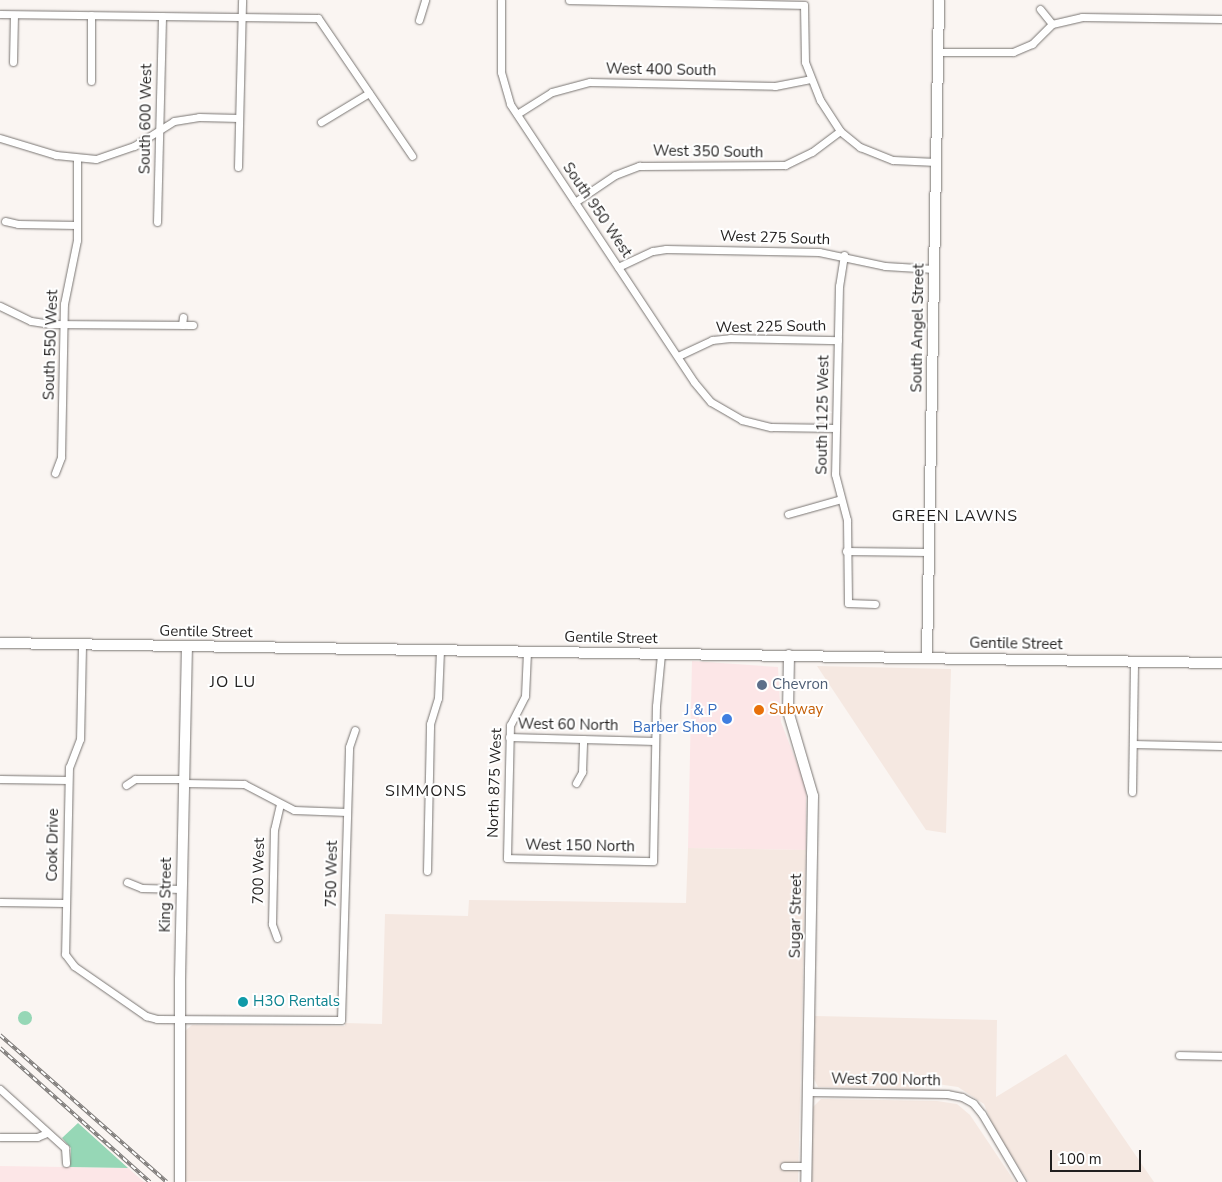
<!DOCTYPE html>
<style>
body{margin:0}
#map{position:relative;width:1222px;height:1182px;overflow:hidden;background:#faf5f2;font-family:"Nunito Sans",sans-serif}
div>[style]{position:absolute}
.commercial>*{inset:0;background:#fce6e7}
.built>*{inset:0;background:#f5e8e1}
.green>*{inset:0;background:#96d7b6}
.round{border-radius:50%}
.roads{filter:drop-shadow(0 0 1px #797572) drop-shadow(0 0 1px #797572)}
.street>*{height:7px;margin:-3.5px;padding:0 3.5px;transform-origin:3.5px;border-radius:3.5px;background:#fff}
.secondary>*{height:10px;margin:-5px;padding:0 5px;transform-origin:5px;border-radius:5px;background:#fff}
.rail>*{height:4px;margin-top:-2px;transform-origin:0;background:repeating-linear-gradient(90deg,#fff 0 5.5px,#7f7c7a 0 11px);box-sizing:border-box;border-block:1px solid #7f7c7a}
.dots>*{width:14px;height:14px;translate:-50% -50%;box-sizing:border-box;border:2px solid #fff;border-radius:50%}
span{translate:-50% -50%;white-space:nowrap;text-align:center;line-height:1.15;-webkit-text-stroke:4px #fff;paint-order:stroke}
.street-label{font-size:15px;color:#211f1e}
.service-label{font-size:15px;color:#4e5e75}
.left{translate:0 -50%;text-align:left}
.shop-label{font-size:15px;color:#366cbe}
.right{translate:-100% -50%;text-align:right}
.food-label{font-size:15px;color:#c56008}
.culture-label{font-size:15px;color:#0d838f}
.neighbourhood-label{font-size:16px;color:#211f1e;letter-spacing:1px}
.scale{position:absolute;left:1050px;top:1150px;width:91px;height:22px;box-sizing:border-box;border:2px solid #211f1e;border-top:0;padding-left:6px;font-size:15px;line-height:18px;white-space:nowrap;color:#211f1e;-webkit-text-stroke:4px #fff;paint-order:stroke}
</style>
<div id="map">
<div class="commercial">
<div style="clip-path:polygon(692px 661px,778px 667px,781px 722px,806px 787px,806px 850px,688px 848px)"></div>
<div style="clip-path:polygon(0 1166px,128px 1168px,144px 1182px,0 1182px)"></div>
</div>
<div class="built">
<div style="clip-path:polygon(817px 666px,951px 669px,946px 833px,926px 830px)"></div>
<div style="clip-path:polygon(688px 848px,806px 850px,798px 1182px,183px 1181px,185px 1031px,192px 1025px,345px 1026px,345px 1023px,382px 1024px,385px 914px,468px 916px,469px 900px,686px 903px)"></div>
<div style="clip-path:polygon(815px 1016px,997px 1020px,996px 1097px,1066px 1054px,1154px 1182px,1029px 1182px,996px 1133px,984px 1104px,958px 1087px,937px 1084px,914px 1089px,818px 1087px,814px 1079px)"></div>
<div style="clip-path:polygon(821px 1099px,937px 1101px,957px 1104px,970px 1115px,1015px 1182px,811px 1182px,813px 1107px)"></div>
</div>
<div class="green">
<div class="round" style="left:18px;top:1011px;width:14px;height:14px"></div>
<div style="clip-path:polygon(78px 1123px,128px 1168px,70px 1167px,71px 1148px,62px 1138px)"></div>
</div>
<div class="roads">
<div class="street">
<div style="left:501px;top:0;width:72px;rotate:90deg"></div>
<div style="left:501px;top:72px;width:33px;rotate:74deg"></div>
<div style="left:510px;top:104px;width:333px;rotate:56.5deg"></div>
<div style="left:694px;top:382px;width:26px;rotate:50deg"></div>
<div style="left:711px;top:402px;width:36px;rotate:30deg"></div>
<div style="left:742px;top:420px;width:30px;rotate:14deg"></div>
<div style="left:771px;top:427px;width:65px;rotate:0.9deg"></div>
<div style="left:569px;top:0;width:235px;rotate:1.2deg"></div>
<div style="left:804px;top:5px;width:57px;rotate:89deg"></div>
<div style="left:805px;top:62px;width:41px;rotate:68.5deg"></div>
<div style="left:820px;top:100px;width:37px;rotate:57deg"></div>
<div style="left:840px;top:131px;width:26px;rotate:39deg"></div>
<div style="left:860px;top:147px;width:35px;rotate:22deg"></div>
<div style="left:893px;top:160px;width:43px;rotate:2.7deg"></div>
<div style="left:1040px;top:9px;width:19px;rotate:51deg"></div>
<div style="left:0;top:14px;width:318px;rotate:0.7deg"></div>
<div style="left:318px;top:18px;width:167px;rotate:55.7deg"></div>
<div style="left:91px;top:15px;width:66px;rotate:90deg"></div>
<div style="left:419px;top:20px;width:21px;rotate:-73deg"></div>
<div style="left:938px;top:52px;width:75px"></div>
<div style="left:1013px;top:52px;width:21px;rotate:-23deg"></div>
<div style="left:1032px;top:44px;width:28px;rotate:-45deg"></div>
<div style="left:1052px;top:24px;width:31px;rotate:-13deg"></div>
<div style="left:1082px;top:17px;width:140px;rotate:0.8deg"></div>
<div style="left:13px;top:62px;width:47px;rotate:-88.8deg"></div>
<div style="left:517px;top:114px;width:41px;rotate:-32.2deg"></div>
<div style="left:552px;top:92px;width:39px;rotate:-15deg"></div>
<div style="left:590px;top:82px;width:185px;rotate:1.2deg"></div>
<div style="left:775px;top:86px;width:36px;rotate:-11deg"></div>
<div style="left:321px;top:122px;width:56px;rotate:-31.1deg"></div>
<div style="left:0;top:138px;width:59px;rotate:16.9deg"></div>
<div style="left:56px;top:155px;width:40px;rotate:5.7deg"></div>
<div style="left:96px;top:159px;width:40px;rotate:-18.9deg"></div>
<div style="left:134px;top:146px;width:47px;rotate:-32deg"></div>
<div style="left:174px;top:121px;width:25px;rotate:-9deg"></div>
<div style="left:199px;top:117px;width:40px;rotate:1.4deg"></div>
<div style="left:238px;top:167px;width:167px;rotate:-88.6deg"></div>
<div style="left:575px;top:202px;width:48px;rotate:-34deg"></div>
<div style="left:615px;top:175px;width:26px;rotate:-21deg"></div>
<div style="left:639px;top:166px;width:146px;rotate:-0.4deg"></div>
<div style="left:785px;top:165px;width:30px;rotate:-26deg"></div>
<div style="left:812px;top:152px;width:35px;rotate:-37deg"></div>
<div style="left:5px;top:221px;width:13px;rotate:13deg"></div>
<div style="left:18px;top:224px;width:59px;rotate:1deg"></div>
<div style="left:157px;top:222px;width:206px;rotate:-88.6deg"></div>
<div style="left:844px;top:255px;width:31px;rotate:99deg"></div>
<div style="left:839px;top:286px;width:188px;rotate:91.2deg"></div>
<div style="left:835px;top:474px;width:48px;rotate:75.4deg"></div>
<div style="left:847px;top:520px;width:83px;rotate:89.3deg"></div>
<div style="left:848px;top:603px;width:27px;rotate:2deg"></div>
<div style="left:618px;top:267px;width:38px;rotate:-25deg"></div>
<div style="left:653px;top:251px;width:13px;rotate:-9deg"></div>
<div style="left:666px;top:249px;width:153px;rotate:1.1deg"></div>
<div style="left:819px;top:252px;width:67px;rotate:12deg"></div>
<div style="left:885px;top:266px;width:49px;rotate:3.5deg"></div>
<div style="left:0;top:306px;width:34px;rotate:26deg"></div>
<div style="left:31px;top:321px;width:18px;rotate:9deg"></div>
<div style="left:49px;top:324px;width:144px;rotate:0.4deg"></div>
<div style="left:182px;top:325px;width:8px;rotate:-83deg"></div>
<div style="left:678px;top:356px;width:38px;rotate:-25deg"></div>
<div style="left:712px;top:340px;width:18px;rotate:-6deg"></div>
<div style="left:730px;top:338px;width:108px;rotate:1.1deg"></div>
<div style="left:55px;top:473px;width:17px;rotate:-69deg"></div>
<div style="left:61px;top:457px;width:153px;rotate:-88.9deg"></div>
<div style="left:64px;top:304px;width:65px;rotate:-78.5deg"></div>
<div style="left:77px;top:240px;width:81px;rotate:-90deg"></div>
<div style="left:788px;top:514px;width:55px;rotate:-15.8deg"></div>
<div style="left:846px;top:551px;width:83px;rotate:0.7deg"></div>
<div style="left:82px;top:646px;width:93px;rotate:91.2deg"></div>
<div style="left:80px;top:739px;width:30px;rotate:111deg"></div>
<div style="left:69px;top:767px;width:187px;rotate:91.2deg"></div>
<div style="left:65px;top:954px;width:15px;rotate:53deg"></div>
<div style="left:74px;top:966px;width:88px;rotate:34.8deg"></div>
<div style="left:146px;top:1016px;width:11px;rotate:15deg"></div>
<div style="left:157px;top:1019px;width:184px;rotate:0.3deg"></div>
<div style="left:341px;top:1020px;width:273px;rotate:-88.3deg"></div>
<div style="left:349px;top:747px;width:18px;rotate:-71deg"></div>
<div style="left:527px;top:652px;width:44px;rotate:92.6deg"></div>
<div style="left:525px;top:696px;width:33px;rotate:117deg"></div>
<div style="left:510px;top:725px;width:133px;rotate:91.3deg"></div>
<div style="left:507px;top:858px;width:146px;rotate:1.2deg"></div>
<div style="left:653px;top:861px;width:155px;rotate:-88.9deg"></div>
<div style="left:656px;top:706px;width:52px;rotate:-84.5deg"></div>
<div style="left:509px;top:737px;width:146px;rotate:1.6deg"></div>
<div style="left:1133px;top:744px;width:89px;rotate:1.3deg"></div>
<div style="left:0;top:779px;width:68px;rotate:0.8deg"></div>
<div style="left:184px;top:783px;width:60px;rotate:1deg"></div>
<div style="left:244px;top:784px;width:56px;rotate:27.5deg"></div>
<div style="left:294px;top:810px;width:53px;rotate:2.2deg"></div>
<div style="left:576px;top:783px;width:13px;rotate:-61deg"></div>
<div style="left:582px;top:772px;width:33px;rotate:-88deg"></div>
<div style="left:126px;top:785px;width:11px;rotate:-34deg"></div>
<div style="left:135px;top:779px;width:48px"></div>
<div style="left:1132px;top:792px;width:131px;rotate:-89.1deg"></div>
<div style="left:427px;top:871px;width:147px;rotate:-88.8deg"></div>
<div style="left:430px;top:724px;width:27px;rotate:-73deg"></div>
<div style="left:438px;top:698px;width:47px;rotate:-87.6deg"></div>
<div style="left:127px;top:882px;width:16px;rotate:22deg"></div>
<div style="left:142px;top:888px;width:40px;rotate:1.4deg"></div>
<div style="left:0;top:902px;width:65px;rotate:0.9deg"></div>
<div style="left:277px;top:938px;width:15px;rotate:-110deg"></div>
<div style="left:272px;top:924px;width:94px;rotate:-88.8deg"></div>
<div style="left:274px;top:830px;width:26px;rotate:-77deg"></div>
<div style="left:1179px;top:1055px;width:43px;rotate:1.3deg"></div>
<div style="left:0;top:1089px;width:88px;rotate:42.2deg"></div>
<div style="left:65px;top:1148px;width:15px;rotate:86deg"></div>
<div style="left:808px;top:1092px;width:139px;rotate:0.8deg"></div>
<div style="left:947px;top:1094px;width:15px;rotate:11deg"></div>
<div style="left:962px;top:1097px;width:13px;rotate:29deg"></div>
<div style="left:973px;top:1103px;width:14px;rotate:51deg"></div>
<div style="left:982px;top:1114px;width:79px;rotate:59.5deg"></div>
<div style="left:0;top:1137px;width:37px"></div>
<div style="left:37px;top:1137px;width:11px;rotate:-22deg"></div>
<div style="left:784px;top:1166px;width:22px"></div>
</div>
<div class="secondary">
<div style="left:0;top:643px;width:1222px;rotate:0.94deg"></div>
<div style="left:789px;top:655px;width:56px;rotate:91deg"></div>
<div style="left:788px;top:711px;width:89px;rotate:73.6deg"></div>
<div style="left:813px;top:796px;width:386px;rotate:91deg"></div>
<div style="left:927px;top:657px;width:657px;rotate:-88.95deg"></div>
<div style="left:180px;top:1182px;width:203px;rotate:-90deg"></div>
<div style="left:180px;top:979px;width:332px;rotate:-88.8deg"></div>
</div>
</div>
<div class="rail">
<div style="left:0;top:1035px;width:222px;rotate:41.4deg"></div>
<div style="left:0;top:1048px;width:201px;rotate:41.8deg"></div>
</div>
<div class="dots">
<div style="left:762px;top:685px;background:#5c6f8a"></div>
<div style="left:759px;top:710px;background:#e8710a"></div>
<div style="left:727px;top:719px;background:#3f7fe0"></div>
<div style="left:243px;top:1002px;background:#0f9aa8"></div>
</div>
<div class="street-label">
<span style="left:661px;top:70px;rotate:1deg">West 400 South</span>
<span style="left:146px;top:119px;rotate:-89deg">South 600 West</span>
<span style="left:708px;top:152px;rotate:1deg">West 350 South</span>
<span style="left:597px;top:210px;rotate:56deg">South 950 West</span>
<span style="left:775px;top:238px;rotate:2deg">West 275 South</span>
<span style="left:771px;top:327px;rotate:-1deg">West 225 South</span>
<span style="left:918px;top:328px;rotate:-89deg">South Angel Street</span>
<span style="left:51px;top:345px;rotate:-88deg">South 550 West</span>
<span style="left:823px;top:415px;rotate:-89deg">South 1125 West</span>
<span style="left:206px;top:632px;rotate:1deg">Gentile Street</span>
<span style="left:611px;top:638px;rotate:1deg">Gentile Street</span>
<span style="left:1016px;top:644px;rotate:1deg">Gentile Street</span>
<span style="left:568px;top:725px;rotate:1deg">West 60 North</span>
<span style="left:495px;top:783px;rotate:-88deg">North 875 West</span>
<span style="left:53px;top:845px;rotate:-89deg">Cook Drive</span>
<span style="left:580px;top:846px;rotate:1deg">West 150 North</span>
<span style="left:259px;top:871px;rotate:-89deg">700 West</span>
<span style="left:332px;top:874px;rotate:-89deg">750 West</span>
<span style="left:166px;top:895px;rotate:-89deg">King Street</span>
<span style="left:796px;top:916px;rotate:-89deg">Sugar Street</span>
<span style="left:886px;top:1080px;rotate:1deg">West 700 North</span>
</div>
<div class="service-label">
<span class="left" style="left:772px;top:685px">Chevron</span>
</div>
<div class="shop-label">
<span class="right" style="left:717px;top:719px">J &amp; P<br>Barber Shop</span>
</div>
<div class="food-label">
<span class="left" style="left:769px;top:710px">Subway</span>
</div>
<div class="culture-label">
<span class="left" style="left:253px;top:1002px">H3O Rentals</span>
</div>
<div class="neighbourhood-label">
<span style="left:955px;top:516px">GREEN LAWNS</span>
<span style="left:233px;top:682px">JO LU</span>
<span style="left:426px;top:791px">SIMMONS</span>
</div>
<div class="scale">100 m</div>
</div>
